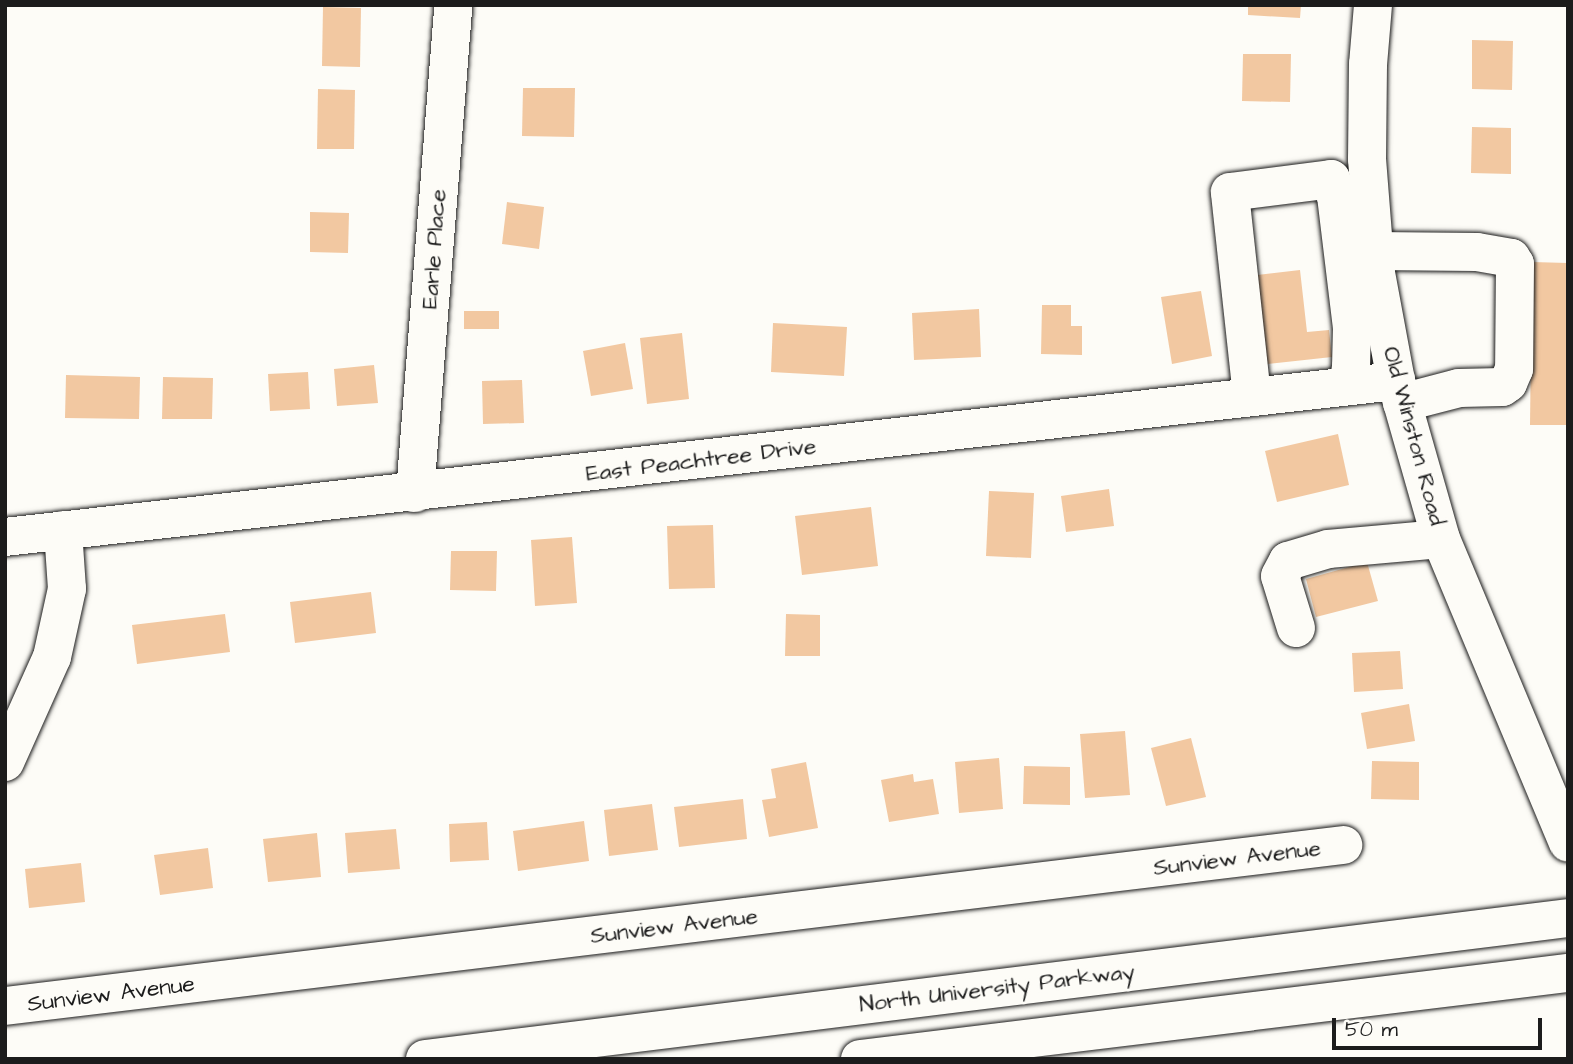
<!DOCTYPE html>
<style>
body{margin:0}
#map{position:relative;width:1573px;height:1064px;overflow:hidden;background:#fdfcf7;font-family:"Architects Daughter",sans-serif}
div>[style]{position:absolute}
.building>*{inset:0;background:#f2c8a1}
.roads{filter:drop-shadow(0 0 2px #1c1c1c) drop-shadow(0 0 2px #1c1c1c)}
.minor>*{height:38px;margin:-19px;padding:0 19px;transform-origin:19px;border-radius:19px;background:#fdfcf7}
.major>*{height:38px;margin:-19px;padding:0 19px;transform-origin:19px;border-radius:19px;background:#fdfcf7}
span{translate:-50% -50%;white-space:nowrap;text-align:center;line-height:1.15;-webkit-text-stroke:5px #fdfcf7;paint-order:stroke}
.street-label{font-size:23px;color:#1c1c1c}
.frame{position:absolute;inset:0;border:7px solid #1c1c1c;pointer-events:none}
.scale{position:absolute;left:1332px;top:1018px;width:210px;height:32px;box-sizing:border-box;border:4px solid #1c1c1c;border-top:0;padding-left:9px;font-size:21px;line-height:24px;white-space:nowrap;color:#1c1c1c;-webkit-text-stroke:5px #fdfcf7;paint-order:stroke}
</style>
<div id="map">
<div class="building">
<div style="clip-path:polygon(1248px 5px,1301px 5px,1300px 18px,1248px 15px)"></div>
<div style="clip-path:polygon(323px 7px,361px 8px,360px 67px,322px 66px)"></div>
<div style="clip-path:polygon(1472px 40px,1513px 41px,1512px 90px,1472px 89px)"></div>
<div style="clip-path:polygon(1243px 54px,1291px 54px,1290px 102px,1242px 101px)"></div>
<div style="clip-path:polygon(523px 88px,575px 88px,574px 137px,522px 136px)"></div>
<div style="clip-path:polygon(318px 89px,355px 90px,354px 149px,317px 149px)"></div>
<div style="clip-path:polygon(1472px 127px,1511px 128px,1511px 174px,1471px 173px)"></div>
<div style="clip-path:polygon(507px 202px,544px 207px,539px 249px,502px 244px)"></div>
<div style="clip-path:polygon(310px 212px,349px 213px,348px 253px,310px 252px)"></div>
<div style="clip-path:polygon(1532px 262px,1568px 263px,1568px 425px,1530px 425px)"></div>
<div style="clip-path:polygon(1300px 270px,1307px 332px,1329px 330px,1332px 357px,1258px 365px,1249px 276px)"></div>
<div style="clip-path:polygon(1201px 291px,1212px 356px,1172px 364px,1161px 297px)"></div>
<div style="clip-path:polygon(1042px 305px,1071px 305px,1071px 326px,1082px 326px,1082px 355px,1041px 354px)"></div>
<div style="clip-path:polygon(979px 309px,981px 357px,914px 360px,912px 313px)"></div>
<div style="clip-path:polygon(464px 311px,499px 311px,499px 329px,464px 329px)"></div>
<div style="clip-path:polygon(773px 323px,847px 327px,844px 376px,771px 372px)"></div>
<div style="clip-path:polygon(682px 333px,689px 399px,647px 404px,640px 338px)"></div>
<div style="clip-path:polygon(625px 343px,633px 389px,591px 396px,583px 351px)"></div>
<div style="clip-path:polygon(374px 365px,378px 403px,337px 406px,334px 369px)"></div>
<div style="clip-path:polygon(308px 372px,310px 409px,270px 411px,268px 374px)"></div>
<div style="clip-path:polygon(66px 375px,140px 377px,139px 419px,65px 418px)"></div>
<div style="clip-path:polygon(163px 377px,213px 378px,212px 419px,162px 419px)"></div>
<div style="clip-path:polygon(522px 380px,524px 423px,483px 424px,482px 381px)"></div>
<div style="clip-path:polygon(1338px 434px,1349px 485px,1277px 502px,1265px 451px)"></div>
<div style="clip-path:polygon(1109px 489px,1114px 526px,1066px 532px,1061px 496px)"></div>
<div style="clip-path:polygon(989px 491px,1034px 493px,1031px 558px,986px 556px)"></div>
<div style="clip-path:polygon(871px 507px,878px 566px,802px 575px,795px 516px)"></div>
<div style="clip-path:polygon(713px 525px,715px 588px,669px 589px,667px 526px)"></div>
<div style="clip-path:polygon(572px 537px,577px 603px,535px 606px,531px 540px)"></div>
<div style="clip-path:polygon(451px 551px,497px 551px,496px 591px,450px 590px)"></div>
<div style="clip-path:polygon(1367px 562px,1378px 601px,1316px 617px,1306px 579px)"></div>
<div style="clip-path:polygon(371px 592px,376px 633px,295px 643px,290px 602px)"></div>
<div style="clip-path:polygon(225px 614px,230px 652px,137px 664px,132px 625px)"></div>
<div style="clip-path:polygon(786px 614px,820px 615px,820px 656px,785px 656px)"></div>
<div style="clip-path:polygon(1400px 651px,1403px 689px,1354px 692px,1352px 653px)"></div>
<div style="clip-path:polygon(1409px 704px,1415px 741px,1367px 749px,1361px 713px)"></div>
<div style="clip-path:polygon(1125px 731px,1130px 795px,1085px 798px,1080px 734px)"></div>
<div style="clip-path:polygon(1191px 738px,1206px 797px,1166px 806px,1151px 748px)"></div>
<div style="clip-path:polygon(999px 758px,1003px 809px,959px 813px,955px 762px)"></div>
<div style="clip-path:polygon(1372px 761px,1419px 762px,1419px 800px,1371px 799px)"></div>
<div style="clip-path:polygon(806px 762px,818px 828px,769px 837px,762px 800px,776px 798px,771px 769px)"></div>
<div style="clip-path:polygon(1024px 766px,1070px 767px,1070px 805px,1023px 804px)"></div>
<div style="clip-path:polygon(913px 774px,914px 782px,933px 779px,939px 814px,889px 822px,881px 780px)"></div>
<div style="clip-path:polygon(743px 799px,747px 839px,679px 847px,674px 807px)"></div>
<div style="clip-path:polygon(652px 804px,658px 850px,609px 856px,604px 810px)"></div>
<div style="clip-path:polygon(584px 821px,589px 861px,518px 871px,513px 831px)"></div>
<div style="clip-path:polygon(487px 822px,489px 860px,450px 862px,449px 824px)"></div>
<div style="clip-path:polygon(396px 829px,400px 869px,348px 873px,345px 833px)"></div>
<div style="clip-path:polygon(317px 833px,321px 877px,268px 882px,263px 839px)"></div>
<div style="clip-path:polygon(208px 848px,213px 888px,160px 895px,154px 855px)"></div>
<div style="clip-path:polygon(81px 863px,85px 902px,29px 908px,25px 869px)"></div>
</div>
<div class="roads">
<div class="minor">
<div style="left:1373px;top:5px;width:59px;rotate:94.8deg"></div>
<div style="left:1368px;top:64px;width:95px;rotate:90.6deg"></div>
<div style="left:1367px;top:159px;width:114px;rotate:85.5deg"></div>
<div style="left:1376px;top:273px;width:110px;rotate:79.5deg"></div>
<div style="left:1396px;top:381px;width:164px;rotate:74.1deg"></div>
<div style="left:1441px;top:539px;width:329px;rotate:67.3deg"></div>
<div style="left:1374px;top:251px;width:103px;rotate:0.6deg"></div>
<div style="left:1477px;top:252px;width:35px;rotate:10deg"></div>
<div style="left:1511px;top:258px;width:7px;rotate:56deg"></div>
<div style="left:1515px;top:264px;width:105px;rotate:90.5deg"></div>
<div style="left:1514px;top:369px;width:15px;rotate:113deg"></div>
<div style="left:1508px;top:383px;width:7px;rotate:146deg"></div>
<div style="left:1502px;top:387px;width:43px;rotate:178.7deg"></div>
<div style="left:1459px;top:388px;width:59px;rotate:165.3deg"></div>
<div style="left:1348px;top:386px;width:18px;rotate:-81deg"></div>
<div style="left:1351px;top:368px;width:40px;rotate:-88.6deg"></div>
<div style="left:1352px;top:328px;width:133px;rotate:-96.9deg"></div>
<div style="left:1336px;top:196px;width:27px;rotate:-8deg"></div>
<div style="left:1252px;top:396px;width:205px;rotate:-96.2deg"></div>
<div style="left:1230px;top:192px;width:102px;rotate:-7.3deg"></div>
<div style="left:1331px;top:179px;width:18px;rotate:74deg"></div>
<div style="left:415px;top:493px;width:489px;rotate:-85.5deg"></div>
<div style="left:5px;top:537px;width:1400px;rotate:-6.4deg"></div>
<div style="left:1296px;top:628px;width:54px;rotate:-107.1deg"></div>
<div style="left:1280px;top:576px;width:17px;rotate:-62deg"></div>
<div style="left:1288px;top:561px;width:42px;rotate:-16.7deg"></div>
<div style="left:1328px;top:549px;width:113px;rotate:-5.1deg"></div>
<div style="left:5px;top:762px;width:115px;rotate:-65.9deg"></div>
<div style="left:52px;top:657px;width:70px;rotate:-77.6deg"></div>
<div style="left:67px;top:589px;width:59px;rotate:-93.9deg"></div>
<div style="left:5px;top:1006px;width:1348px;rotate:-6.86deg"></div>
</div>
<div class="major">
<div style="left:425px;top:1059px;width:1152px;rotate:-7.03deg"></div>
<div style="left:860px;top:1059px;width:713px;rotate:-6.93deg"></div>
</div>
</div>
<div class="street-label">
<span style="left:434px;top:249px;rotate:-86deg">Earle Place</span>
<span style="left:1414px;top:436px;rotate:75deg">Old Winston Road</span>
<span style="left:701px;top:460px;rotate:-7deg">East Peachtree Drive</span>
<span style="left:1237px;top:858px;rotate:-7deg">Sunview Avenue</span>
<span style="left:674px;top:926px;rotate:-7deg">Sunview Avenue</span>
<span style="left:997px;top:988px;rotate:-7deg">North University Parkway</span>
<span style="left:111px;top:994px;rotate:-7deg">Sunview Avenue</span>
</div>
<div class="frame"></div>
<div class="scale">50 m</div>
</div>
